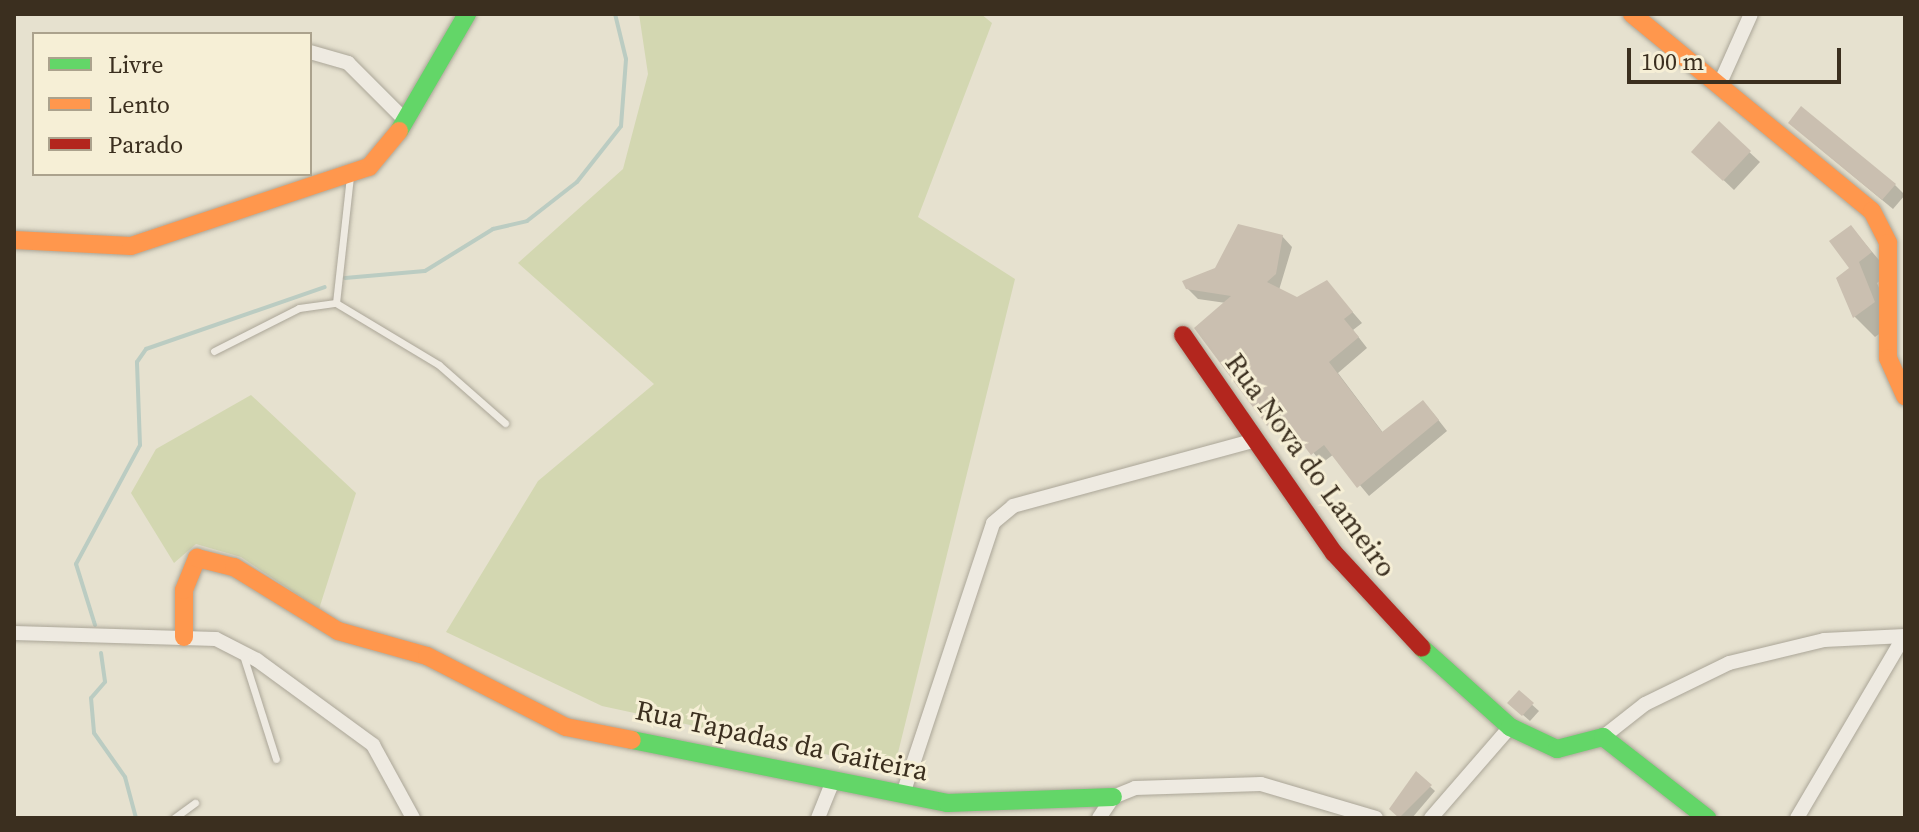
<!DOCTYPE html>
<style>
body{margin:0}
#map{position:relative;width:1919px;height:832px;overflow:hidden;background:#e6e1cf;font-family:"Source Serif 4",serif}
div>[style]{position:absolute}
.green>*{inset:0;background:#d3d7b1}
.shadow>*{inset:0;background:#0003}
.stream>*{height:4px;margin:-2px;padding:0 2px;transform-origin:2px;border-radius:2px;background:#bbccc2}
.building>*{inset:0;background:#cabfb0}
.roads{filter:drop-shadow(0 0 2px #aba698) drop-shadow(0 0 2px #aba698)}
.lane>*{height:7px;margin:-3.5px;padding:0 3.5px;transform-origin:3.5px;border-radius:3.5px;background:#eeeae1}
.street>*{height:14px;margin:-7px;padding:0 7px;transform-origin:7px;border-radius:7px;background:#eeeae1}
.fast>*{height:18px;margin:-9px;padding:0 9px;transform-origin:9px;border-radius:9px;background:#63d668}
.slow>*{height:18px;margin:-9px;padding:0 9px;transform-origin:9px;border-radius:9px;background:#ff974d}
.jam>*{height:18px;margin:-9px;padding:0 9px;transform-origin:9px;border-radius:9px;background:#b3261e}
span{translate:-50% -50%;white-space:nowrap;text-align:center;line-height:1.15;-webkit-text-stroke:6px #f6efd6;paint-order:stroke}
.street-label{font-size:28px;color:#3b2f1f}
.frame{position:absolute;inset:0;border:16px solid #3b2f1f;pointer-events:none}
.legend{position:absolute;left:32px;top:32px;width:280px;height:144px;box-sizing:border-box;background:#f6efd6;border:2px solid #aba28d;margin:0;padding:10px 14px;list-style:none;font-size:24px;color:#3b2f1f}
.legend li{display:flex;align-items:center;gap:16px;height:40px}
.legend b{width:40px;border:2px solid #aba28d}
.scale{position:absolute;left:1627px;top:48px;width:214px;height:36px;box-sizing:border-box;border:4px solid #3b2f1f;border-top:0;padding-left:10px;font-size:24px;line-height:28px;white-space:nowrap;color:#3b2f1f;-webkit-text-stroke:6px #f6efd6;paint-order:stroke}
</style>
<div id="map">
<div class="green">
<div style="clip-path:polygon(639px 14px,981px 14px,992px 23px,918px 217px,1015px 279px,894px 769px,602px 706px,446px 632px,538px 481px,654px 384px,518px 263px,623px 169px,648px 74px)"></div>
<div style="clip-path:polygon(251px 395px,356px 493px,319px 609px,241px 557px,196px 544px,174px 563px,131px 493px,156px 449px)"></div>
</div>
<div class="shadow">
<div style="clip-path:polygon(1719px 124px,1760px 162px,1734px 190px,1694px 152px)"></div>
<div style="clip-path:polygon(1800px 132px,1895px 185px,1905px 195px,1893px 209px)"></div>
<div style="clip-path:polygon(1851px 227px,1890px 273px,1877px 283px,1894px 323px,1875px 337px,1855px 317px,1838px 279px,1851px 269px)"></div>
<div style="clip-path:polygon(1282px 236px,1292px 247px,1279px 290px,1297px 299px,1336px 293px,1362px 323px,1353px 330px,1367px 348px,1338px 373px,1384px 434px,1433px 413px,1447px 431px,1369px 496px,1334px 454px,1322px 463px,1290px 425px,1278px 435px,1197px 328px,1226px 303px,1198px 299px,1187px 288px)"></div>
<div style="clip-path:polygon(1519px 693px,1539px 711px,1530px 721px,1516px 709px)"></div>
<div style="clip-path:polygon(1416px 774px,1435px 791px,1412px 818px,1401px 818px,1391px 809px)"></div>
</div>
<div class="stream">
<div style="left:345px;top:278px;width:80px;rotate:-5deg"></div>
<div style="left:425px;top:271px;width:80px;rotate:-31.7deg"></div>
<div style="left:493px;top:229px;width:35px;rotate:-13deg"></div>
<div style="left:527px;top:221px;width:63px;rotate:-38deg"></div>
<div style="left:577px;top:182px;width:71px;rotate:-51.8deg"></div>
<div style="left:621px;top:126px;width:67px;rotate:-85.7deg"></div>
<div style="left:626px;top:59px;width:46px;rotate:-103.7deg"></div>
<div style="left:95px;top:625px;width:64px;rotate:-107.3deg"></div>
<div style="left:76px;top:564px;width:135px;rotate:-61.7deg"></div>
<div style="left:140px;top:445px;width:83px;rotate:-92.1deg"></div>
<div style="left:137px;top:362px;width:16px;rotate:-55deg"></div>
<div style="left:146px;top:349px;width:189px;rotate:-19.1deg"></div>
<div style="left:101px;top:653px;width:29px;rotate:82deg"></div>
<div style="left:105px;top:682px;width:21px;rotate:131deg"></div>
<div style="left:91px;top:698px;width:35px;rotate:85deg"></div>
<div style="left:94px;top:733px;width:54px;rotate:54.8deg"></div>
<div style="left:125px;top:777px;width:42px;rotate:75deg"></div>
</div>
<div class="building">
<div style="clip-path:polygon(1801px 106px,1896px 184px,1882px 200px,1788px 123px)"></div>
<div style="clip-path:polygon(1719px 121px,1751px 151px,1723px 181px,1691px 152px)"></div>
<div style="clip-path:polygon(1238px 224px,1283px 235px,1276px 274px,1267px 282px,1297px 297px,1327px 280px,1353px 312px,1344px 319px,1359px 337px,1329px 362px,1382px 432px,1423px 400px,1439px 420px,1357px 488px,1324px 445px,1311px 455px,1280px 415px,1267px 426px,1194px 328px,1231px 296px,1186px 289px,1182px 281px,1215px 268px)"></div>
<div style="clip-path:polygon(1851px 225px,1872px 252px,1859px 262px,1875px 302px,1853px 318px,1836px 278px,1849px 268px,1829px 241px)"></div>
<div style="clip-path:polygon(1519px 690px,1534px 703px,1522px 716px,1507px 703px)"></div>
<div style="clip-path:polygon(1416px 771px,1432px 785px,1399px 818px,1389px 809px)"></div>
</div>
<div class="roads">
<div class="lane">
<div style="left:336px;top:303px;width:120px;rotate:31deg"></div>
<div style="left:439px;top:365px;width:88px;rotate:41.3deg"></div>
<div style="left:214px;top:351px;width:95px;rotate:-26.8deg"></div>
<div style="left:299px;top:308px;width:37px;rotate:-8deg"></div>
<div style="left:336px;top:303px;width:127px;rotate:-83.7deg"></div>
<div style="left:243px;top:655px;width:109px;rotate:72.4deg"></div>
<div style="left:174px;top:818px;width:26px;rotate:-36deg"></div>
</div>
<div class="street">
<div style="left:310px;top:52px;width:40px;rotate:16deg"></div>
<div style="left:348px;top:63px;width:82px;rotate:45deg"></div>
<div style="left:1721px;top:81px;width:73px;rotate:-65.9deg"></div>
<div style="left:14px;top:633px;width:202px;rotate:1.7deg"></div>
<div style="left:216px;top:639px;width:46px;rotate:27.1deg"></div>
<div style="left:257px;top:660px;width:144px;rotate:36.2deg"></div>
<div style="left:373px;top:745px;width:83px;rotate:61.3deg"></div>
<div style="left:1603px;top:737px;width:53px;rotate:-38.2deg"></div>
<div style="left:1645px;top:704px;width:93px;rotate:-26deg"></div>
<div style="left:1729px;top:663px;width:98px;rotate:-13.6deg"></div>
<div style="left:1824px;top:640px;width:81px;rotate:-2.8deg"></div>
<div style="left:904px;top:791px;width:282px;rotate:-71.6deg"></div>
<div style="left:993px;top:523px;width:26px;rotate:-40deg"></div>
<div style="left:1013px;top:506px;width:249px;rotate:-15.2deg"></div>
<div style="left:818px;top:818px;width:37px;rotate:-68deg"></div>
<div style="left:1099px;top:818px;width:25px;rotate:-56deg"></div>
<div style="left:1113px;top:797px;width:24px;rotate:-22deg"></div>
<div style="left:1135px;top:788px;width:126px;rotate:-1.8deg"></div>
<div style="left:1261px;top:784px;width:120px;rotate:16.5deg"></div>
<div style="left:1431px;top:818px;width:121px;rotate:-49deg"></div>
<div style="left:1797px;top:818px;width:211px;rotate:-59.5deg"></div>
</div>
<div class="fast">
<div style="left:399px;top:131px;width:135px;rotate:-59.8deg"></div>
<div style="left:1422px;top:648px;width:118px;rotate:41.9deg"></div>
<div style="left:1510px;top:727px;width:52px;rotate:25.1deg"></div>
<div style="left:1557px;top:749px;width:48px;rotate:-14.6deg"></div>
<div style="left:1603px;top:737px;width:132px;rotate:37.9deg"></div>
<div style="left:632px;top:740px;width:321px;rotate:11.3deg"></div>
<div style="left:947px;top:803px;width:166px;rotate:-2.1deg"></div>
</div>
<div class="slow">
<div style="left:1632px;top:14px;width:310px;rotate:39.4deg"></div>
<div style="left:1872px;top:211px;width:36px;rotate:63deg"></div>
<div style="left:1888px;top:243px;width:115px;rotate:90deg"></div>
<div style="left:1888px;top:358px;width:42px;rotate:65.9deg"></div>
<div style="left:14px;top:240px;width:117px;rotate:2.9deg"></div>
<div style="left:131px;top:246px;width:251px;rotate:-18.4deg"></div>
<div style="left:369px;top:167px;width:47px;rotate:-50.2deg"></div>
<div style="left:184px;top:637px;width:47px;rotate:-90deg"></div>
<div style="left:184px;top:590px;width:35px;rotate:-68deg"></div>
<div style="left:197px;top:558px;width:38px;rotate:14deg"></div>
<div style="left:234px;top:567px;width:122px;rotate:31.6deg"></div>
<div style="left:338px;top:631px;width:92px;rotate:15.7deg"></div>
<div style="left:427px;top:656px;width:156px;rotate:27.1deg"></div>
<div style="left:566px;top:727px;width:67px;rotate:11.1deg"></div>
</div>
<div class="jam">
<div style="left:1183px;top:335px;width:265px;rotate:55.3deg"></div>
<div style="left:1334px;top:553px;width:129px;rotate:47.2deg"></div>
</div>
</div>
<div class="street-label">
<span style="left:1311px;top:465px;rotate:54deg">Rua Nova do Lameiro</span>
<span style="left:782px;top:740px;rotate:12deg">Rua Tapadas da Gaiteira</span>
</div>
<div class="frame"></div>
<ul class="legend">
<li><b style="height:10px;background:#63d668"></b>Livre</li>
<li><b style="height:10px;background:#ff974d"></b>Lento</li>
<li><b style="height:10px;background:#b3261e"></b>Parado</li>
</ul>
<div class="scale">100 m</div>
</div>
